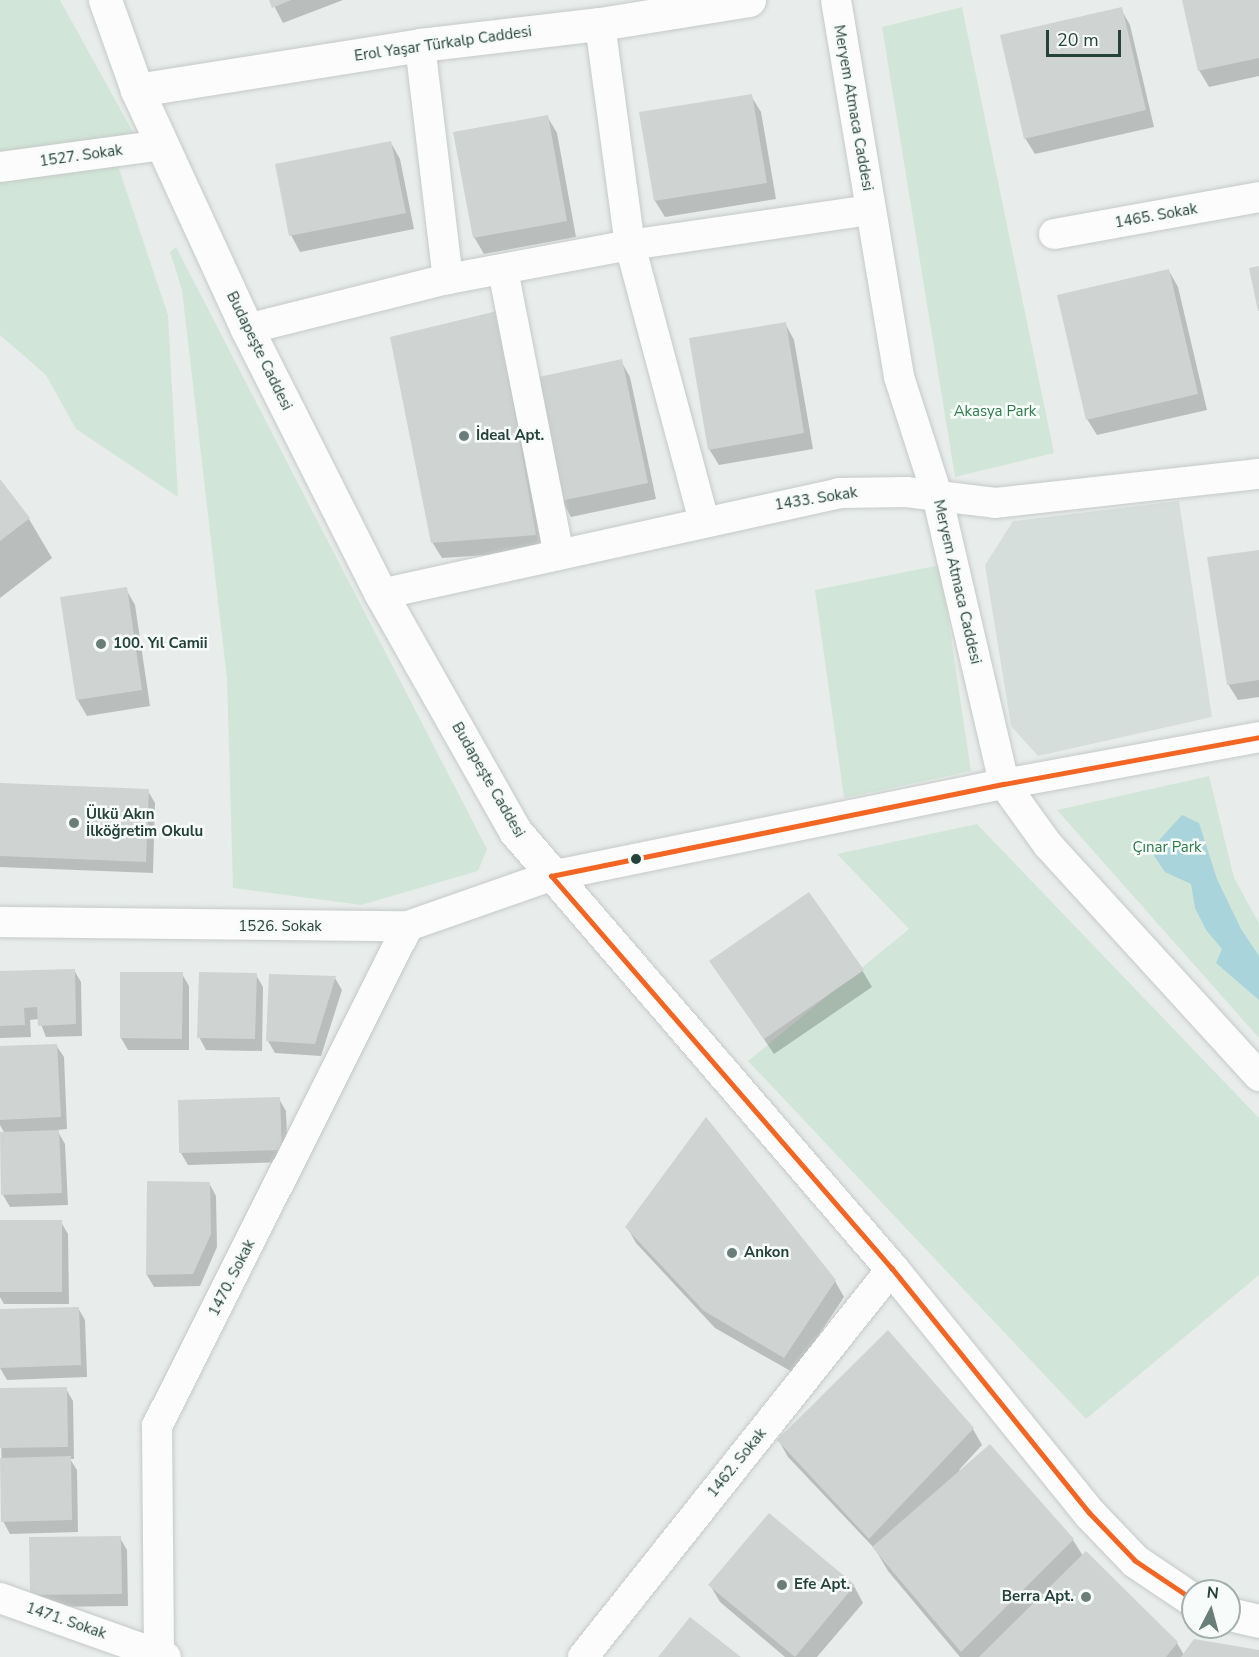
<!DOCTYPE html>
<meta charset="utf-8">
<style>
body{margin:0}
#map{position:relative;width:1259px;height:1657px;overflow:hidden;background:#e8edeb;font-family:"Nunito Sans",sans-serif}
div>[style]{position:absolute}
.built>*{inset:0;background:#d6dedb}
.green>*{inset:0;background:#d1e6d8}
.water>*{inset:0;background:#a9d4db}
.shadow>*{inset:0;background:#0003}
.building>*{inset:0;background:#cfd4d2}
.roads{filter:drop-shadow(0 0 2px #c5cac8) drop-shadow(0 0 2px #c5cac8)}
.minor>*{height:30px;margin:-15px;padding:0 15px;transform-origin:15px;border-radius:15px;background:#fcfcfc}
.tertiary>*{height:33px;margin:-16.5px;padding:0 16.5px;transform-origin:16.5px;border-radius:16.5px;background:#fcfcfc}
.bus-1>*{height:4.5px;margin:-2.25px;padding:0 2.25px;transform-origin:2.25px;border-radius:2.25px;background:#f26522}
.dots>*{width:16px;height:16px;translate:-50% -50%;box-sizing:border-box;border:3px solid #f7fbf9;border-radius:50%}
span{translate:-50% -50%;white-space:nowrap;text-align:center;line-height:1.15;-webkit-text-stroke:5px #f7fbf9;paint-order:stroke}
.street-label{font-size:15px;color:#24423a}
.park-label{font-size:15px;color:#2d7a4b}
.poi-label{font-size:15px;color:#24423a;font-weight:700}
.left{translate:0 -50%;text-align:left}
.right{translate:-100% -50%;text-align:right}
.north{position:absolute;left:1181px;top:1579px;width:60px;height:60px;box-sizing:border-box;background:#f7fbf9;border:2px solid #a3b1ad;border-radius:50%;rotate:6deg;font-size:16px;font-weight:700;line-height:24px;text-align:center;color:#24423a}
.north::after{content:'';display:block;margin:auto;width:21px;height:27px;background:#697e78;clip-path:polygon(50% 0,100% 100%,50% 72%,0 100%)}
.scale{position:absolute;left:1046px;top:30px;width:75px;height:27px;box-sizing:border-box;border:3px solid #24423a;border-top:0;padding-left:8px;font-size:18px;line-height:21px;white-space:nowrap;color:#24423a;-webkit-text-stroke:4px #f7fbf9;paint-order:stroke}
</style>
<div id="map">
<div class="built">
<div style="clip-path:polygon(1179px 501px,1212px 717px,1038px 756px,1011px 726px,985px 565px,1013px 521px)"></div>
</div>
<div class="green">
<div style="clip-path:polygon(0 0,60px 0,134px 134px,0 154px)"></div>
<div style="clip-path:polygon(962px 7px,1054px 453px,955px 477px,882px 27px)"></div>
<div style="clip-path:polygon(115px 157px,168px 315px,178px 497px,76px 429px,46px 375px,0 335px,0 174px)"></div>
<div style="clip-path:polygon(176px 247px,487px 849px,478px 871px,361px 905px,233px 888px,227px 679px,182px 290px,170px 252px)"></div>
<div style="clip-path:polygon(940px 565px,971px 771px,844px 798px,815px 590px)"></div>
<div style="clip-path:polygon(1209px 776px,1234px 878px,1259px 923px,1259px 1038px,1057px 810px)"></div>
<div style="clip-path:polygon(977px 824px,1259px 1118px,1259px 1275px,1086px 1419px,748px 1061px,909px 929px,837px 854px)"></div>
</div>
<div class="water">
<div style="clip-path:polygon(1182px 815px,1199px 823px,1217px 879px,1241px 929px,1259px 956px,1259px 1000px,1216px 963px,1222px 949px,1206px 930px,1195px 908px,1191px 884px,1165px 872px,1150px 850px)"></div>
</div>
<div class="shadow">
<div style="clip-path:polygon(271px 0,343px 0,283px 23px)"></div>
<div style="clip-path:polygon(1183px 0,1259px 0,1259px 76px,1209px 87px,1199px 70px)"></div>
<div style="clip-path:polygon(1121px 9px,1130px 25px,1154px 127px,1035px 154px,1025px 138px)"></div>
<div style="clip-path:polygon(751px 96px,761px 112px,776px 199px,665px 217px,655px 201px,641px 114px)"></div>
<div style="clip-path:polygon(547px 116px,557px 133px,576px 237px,484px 254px,474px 237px)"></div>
<div style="clip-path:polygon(391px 143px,400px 159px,414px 229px,300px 252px,291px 235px)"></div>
<div style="clip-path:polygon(1169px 271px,1178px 287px,1207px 410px,1097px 435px,1087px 419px)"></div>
<div style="clip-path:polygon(496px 313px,545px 551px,442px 558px,432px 542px)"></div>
<div style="clip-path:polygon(785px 323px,794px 340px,813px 449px,719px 465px,709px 449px)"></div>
<div style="clip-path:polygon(621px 361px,630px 377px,656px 499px,571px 517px,562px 501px)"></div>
<div style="clip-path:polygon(0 481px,29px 519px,52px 558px,0 598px)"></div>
<div style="clip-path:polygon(1259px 551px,1259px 697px,1238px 700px,1228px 684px)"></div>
<div style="clip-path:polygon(126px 589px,135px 605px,150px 706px,87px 716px,77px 699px)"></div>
<div style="clip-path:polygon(0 785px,148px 791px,155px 803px,153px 873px,0 867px)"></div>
<div style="clip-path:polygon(711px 961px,862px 970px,872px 987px,774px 1054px)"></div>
<div style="clip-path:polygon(74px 970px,81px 982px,82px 1036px,46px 1037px,39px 1019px,30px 1020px,31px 1037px,0 1038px,0 972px)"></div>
<div style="clip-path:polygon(182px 974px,189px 986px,189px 1050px,128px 1050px,121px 1038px)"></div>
<div style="clip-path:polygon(256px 975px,263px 987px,262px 1051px,206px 1050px,199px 1037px)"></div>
<div style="clip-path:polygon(270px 976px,335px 978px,342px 990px,321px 1056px,275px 1053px,268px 1041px)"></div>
<div style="clip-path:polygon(56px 1045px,64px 1057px,67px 1129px,57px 1130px,65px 1144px,68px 1205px,10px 1207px,3px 1195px,5px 1134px,0 1125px,0 1048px)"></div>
<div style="clip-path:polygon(279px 1099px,286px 1111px,288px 1162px,188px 1165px,181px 1153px)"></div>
<div style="clip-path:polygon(209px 1183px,216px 1196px,217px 1247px,200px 1286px,154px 1287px,147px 1275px)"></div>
<div style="clip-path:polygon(0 1222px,61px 1222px,68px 1234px,69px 1304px,4px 1304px,0 1297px)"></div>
<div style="clip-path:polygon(627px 1227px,835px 1281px,844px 1297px,794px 1373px,715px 1328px,636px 1243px)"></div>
<div style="clip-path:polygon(78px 1308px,85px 1320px,87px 1377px,7px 1380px,0 1368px,0 1310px)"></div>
<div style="clip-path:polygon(66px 1389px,73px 1401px,74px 1459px,70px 1459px,77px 1470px,78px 1532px,10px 1534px,3px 1521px,0 1390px)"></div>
<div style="clip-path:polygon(973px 1429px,982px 1445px,959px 1470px,1073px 1540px,1083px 1556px,1177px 1643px,1184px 1655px,1259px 1652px,1259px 1657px,960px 1657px,888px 1571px,875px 1549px,788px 1457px,779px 1441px)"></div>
<div style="clip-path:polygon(769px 1516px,854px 1586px,863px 1603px,817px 1657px,785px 1657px,720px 1602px,710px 1585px)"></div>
<div style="clip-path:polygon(120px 1538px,127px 1550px,128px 1606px,38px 1607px,31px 1595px)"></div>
</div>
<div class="building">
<div style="clip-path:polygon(269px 0,291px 0,272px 8px)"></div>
<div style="clip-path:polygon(1182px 0,1259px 0,1259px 58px,1198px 71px)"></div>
<div style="clip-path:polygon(1122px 7px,1146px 110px,1024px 139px,1000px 35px)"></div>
<div style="clip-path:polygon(752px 94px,767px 183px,654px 201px,639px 112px)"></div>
<div style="clip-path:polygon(548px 115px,567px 221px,473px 238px,453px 132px)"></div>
<div style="clip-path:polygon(391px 141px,406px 213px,289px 236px,275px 164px)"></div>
<div style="clip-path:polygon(1259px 266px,1259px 311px,1258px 311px,1249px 268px)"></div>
<div style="clip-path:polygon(1169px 269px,1198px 394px,1086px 420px,1057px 295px)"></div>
<div style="clip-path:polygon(497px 311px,536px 535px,431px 543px,390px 337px)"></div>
<div style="clip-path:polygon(786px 322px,804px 433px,708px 450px,689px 338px)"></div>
<div style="clip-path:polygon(622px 359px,648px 483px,560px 501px,534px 378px)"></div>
<div style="clip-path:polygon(0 479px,30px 518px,0 541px)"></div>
<div style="clip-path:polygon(1259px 550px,1259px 680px,1227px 685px,1207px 557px)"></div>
<div style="clip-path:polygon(127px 587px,142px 690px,76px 700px,60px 597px)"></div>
<div style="clip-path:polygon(0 783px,149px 789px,146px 862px,0 856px)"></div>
<div style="clip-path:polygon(809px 892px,864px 970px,764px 1039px,709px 961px)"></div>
<div style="clip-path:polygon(75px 969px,76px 1024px,38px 1026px,37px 1007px,24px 1008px,25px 1025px,0 1026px,0 971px)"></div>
<div style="clip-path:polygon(120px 972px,183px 972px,182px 1039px,120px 1038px)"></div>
<div style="clip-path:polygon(199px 972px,257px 973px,255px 1039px,197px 1038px)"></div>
<div style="clip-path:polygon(269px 974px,336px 976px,315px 1044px,266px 1041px)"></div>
<div style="clip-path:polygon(57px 1044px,61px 1117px,0 1120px,0 1046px)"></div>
<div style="clip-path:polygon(280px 1097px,282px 1150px,179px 1153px,178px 1100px)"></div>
<div style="clip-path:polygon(706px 1117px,836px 1280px,784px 1358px,704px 1311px,625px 1227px)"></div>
<div style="clip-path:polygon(59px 1130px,62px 1193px,1px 1195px,0 1132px)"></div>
<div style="clip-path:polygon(147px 1181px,210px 1182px,211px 1234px,193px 1274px,146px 1275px)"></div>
<div style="clip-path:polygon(0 1220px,62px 1220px,62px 1292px,0 1292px)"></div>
<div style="clip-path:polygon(79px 1307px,81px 1365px,0 1368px,0 1309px)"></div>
<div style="clip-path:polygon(888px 1330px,974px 1428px,869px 1539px,777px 1440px)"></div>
<div style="clip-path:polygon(67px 1387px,68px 1447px,0 1448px,0 1388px)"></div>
<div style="clip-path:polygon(990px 1444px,1074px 1539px,961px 1652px,872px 1547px)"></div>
<div style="clip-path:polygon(71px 1456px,72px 1520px,1px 1522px,0 1458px)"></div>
<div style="clip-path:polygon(769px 1513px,855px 1585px,795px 1657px,708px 1585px)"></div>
<div style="clip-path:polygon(121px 1536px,122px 1594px,30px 1595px,29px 1537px)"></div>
<div style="clip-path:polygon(1086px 1551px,1178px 1642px,1166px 1657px,979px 1657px)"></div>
<div style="clip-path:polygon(690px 1617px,741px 1657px,658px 1657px)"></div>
<div style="clip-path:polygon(1194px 1639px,1259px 1650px,1259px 1657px,1181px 1657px)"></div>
</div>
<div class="roads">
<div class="minor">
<div style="left:836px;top:0;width:382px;rotate:80.5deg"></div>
<div style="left:899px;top:377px;width:124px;rotate:72.1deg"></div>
<div style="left:937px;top:495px;width:297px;rotate:76.9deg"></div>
<div style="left:1004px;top:784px;width:75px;rotate:54.2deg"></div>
<div style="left:1048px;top:845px;width:313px;rotate:47.6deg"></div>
<div style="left:600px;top:24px;width:223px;rotate:82.3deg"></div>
<div style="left:630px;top:245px;width:286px;rotate:75deg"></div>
<div style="left:420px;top:45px;width:236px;rotate:83.2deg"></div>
<div style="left:0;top:167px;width:163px;rotate:-7.7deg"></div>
<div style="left:1054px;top:234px;width:208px;rotate:-10.2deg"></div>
<div style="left:503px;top:270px;width:290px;rotate:78.9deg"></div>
<div style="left:247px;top:329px;width:207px;rotate:-14deg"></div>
<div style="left:448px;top:279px;width:185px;rotate:-10.6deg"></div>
<div style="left:630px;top:245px;width:243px;rotate:-8.3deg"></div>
<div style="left:381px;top:594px;width:469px;rotate:-12.4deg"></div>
<div style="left:839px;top:493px;width:67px;rotate:-0.9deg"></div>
<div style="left:906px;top:492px;width:90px;rotate:7deg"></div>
<div style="left:995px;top:503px;width:266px;rotate:-6.3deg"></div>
<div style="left:0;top:922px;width:408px;rotate:0.6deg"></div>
<div style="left:408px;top:926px;width:151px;rotate:-19.3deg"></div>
<div style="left:551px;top:876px;width:462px;rotate:-11.5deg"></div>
<div style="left:1004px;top:784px;width:259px;rotate:-10.4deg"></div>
<div style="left:0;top:1598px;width:176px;rotate:19.6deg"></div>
<div style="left:159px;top:1654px;width:228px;rotate:-90.5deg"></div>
<div style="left:157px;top:1426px;width:559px;rotate:-63.34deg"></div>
<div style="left:583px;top:1657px;width:496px;rotate:-51.5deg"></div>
</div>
<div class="tertiary">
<div style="left:105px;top:0;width:96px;rotate:70.4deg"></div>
<div style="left:137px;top:90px;width:263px;rotate:65.3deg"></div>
<div style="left:247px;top:329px;width:297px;rotate:63.2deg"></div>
<div style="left:381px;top:594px;width:272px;rotate:60.5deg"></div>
<div style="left:515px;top:831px;width:578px;rotate:49.28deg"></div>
<div style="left:892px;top:1269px;width:314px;rotate:51.1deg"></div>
<div style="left:1089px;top:1513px;width:66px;rotate:46.2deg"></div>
<div style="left:1135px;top:1561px;width:70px;rotate:33.9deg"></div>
<div style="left:137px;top:90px;width:287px;rotate:-9deg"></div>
<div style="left:420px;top:45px;width:181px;rotate:-6.7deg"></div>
<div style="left:600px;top:24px;width:151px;rotate:-9.2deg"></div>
<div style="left:1229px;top:1614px;width:31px;rotate:13deg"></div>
</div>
</div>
<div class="bus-1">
<div style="left:1193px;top:1600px;width:70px;rotate:-146.1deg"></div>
<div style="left:1135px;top:1561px;width:66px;rotate:-133.8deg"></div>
<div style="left:1089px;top:1513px;width:314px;rotate:-128.9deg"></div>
<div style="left:892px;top:1269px;width:520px;rotate:-130.95deg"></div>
<div style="left:551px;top:876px;width:462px;rotate:-11.5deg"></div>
<div style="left:1004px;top:784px;width:259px;rotate:-10.4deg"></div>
</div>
<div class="dots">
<div style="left:464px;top:436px;background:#697e78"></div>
<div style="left:101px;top:644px;background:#697e78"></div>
<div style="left:74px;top:823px;background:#697e78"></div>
<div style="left:636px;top:859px;background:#24423a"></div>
<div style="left:732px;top:1253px;background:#697e78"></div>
<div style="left:782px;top:1585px;background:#697e78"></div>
<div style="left:1086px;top:1597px;background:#697e78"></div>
</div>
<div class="street-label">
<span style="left:443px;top:44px;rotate:-8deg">Erol Yaşar Türkalp Caddesi</span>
<span style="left:853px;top:108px;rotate:80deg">Meryem Atmaca Caddesi</span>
<span style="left:81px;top:156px;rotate:-8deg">1527. Sokak</span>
<span style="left:1156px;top:216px;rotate:-10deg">1465. Sokak</span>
<span style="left:259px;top:351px;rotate:64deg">Budapeşte Caddesi</span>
<span style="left:816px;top:499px;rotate:-9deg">1433. Sokak</span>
<span style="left:957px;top:582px;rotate:77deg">Meryem Atmaca Caddesi</span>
<span style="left:488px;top:780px;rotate:60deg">Budapeşte Caddesi</span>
<span style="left:280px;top:927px">1526. Sokak</span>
<span style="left:232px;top:1278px;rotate:-63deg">1470. Sokak</span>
<span style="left:737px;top:1463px;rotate:-51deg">1462. Sokak</span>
<span style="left:66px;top:1621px;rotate:19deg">1471. Sokak</span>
</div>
<div class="park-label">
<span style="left:995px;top:412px">Akasya Park</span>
<span style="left:1167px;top:848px">Çınar Park</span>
</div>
<div class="poi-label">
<span class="left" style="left:476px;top:436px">İdeal Apt.</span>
<span class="left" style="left:113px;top:644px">100. Yıl Camii</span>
<span class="left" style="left:86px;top:823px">Ülkü Akın<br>İlköğretim Okulu</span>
<span class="left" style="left:744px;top:1253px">Ankon</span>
<span class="left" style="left:794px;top:1585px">Efe Apt.</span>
<span class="right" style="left:1074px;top:1597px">Berra Apt.</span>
</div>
<div class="north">N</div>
<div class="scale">20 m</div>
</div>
